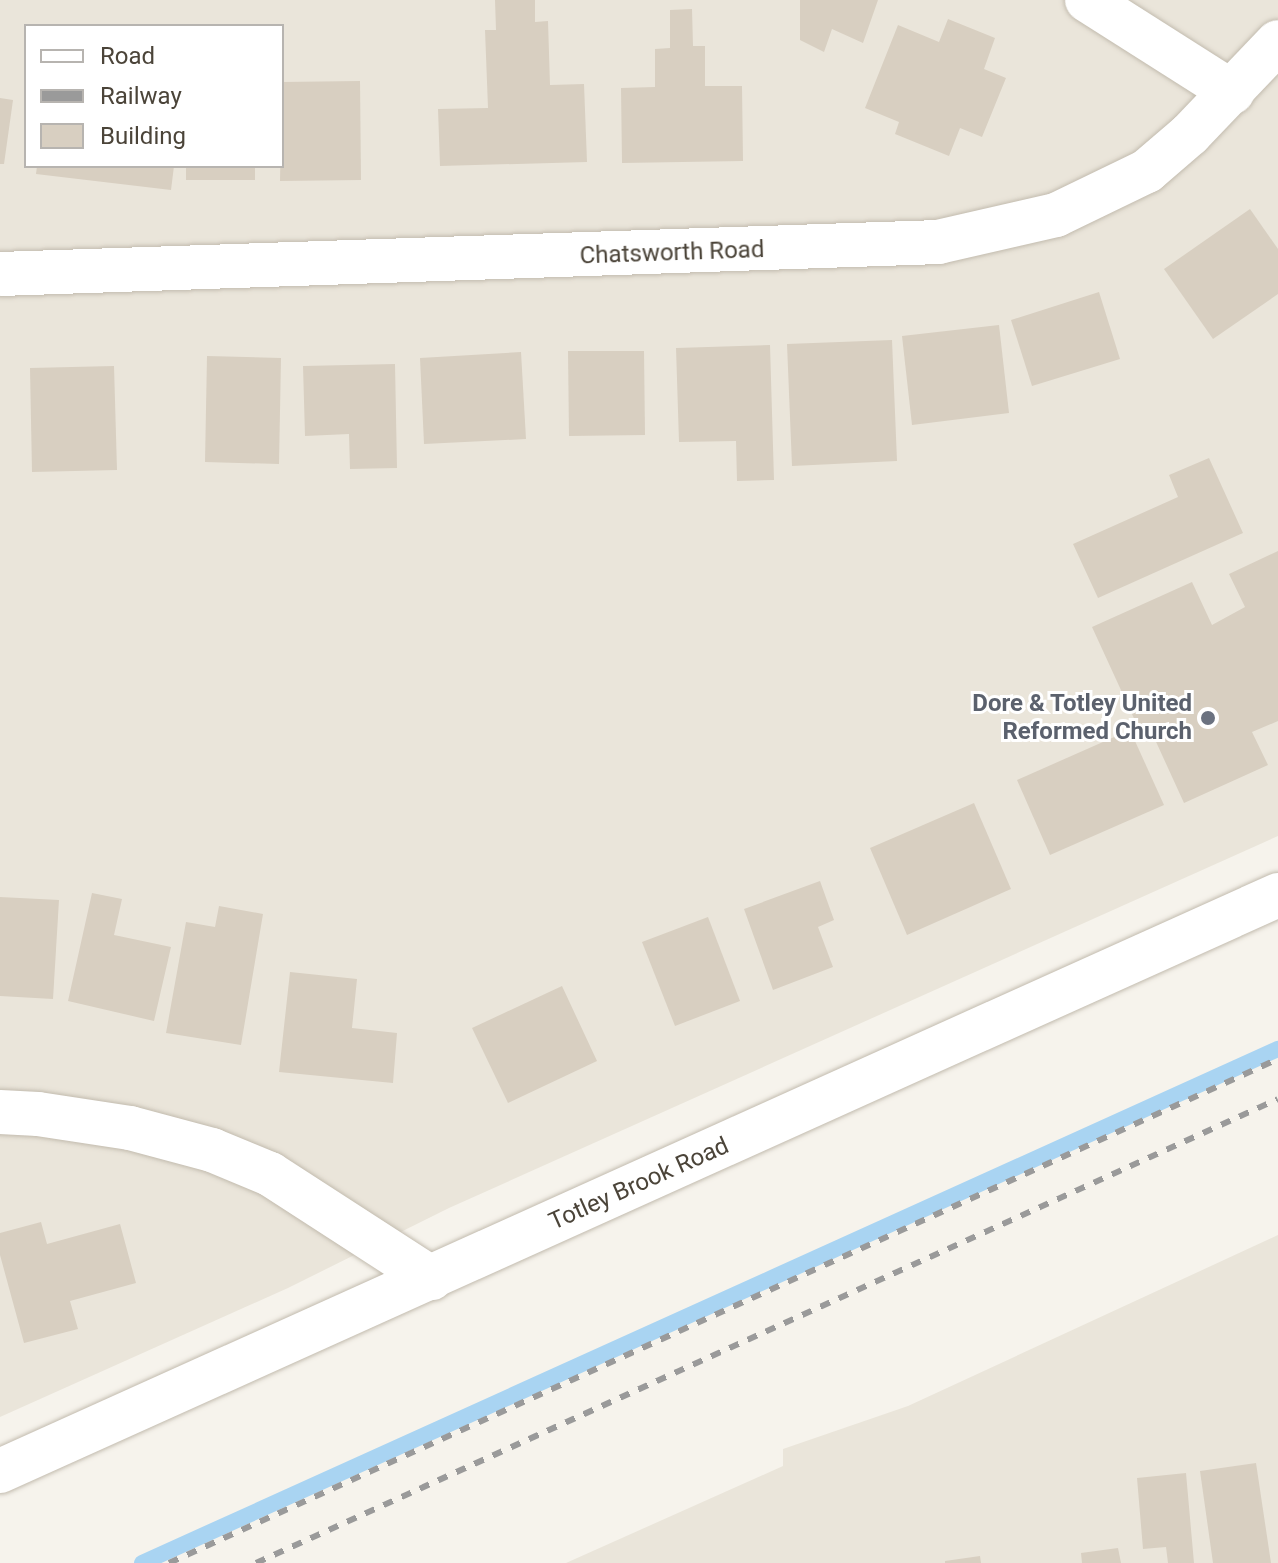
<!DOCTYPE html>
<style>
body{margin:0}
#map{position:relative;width:1278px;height:1563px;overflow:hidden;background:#f6f3ec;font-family:Roboto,sans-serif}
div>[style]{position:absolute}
.residential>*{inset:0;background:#eae5da}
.stream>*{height:16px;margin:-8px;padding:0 8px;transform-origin:8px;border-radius:8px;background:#a9d4f2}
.building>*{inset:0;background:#d8cfc1}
.roads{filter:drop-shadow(0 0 2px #c2bbae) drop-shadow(0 0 2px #c2bbae)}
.street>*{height:44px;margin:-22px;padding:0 22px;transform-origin:22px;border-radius:22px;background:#fff}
.rail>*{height:6px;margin-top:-3px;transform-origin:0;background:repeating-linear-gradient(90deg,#9a9a9a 0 10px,transparent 0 20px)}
.dots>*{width:22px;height:22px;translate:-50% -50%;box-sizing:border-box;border:4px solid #fff;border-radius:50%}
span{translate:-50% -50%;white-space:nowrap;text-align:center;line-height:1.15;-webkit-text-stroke:6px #fff;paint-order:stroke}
.street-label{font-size:24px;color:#4b4439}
.worship-label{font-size:24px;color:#5b616d;font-weight:700}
.right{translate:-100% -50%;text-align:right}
.legend{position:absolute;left:24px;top:24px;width:260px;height:144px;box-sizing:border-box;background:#fff;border:2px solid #b7b4b0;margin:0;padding:10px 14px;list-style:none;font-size:24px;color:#4b4439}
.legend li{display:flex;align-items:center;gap:16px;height:40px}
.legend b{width:40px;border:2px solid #b7b4b0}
</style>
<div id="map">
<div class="residential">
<div style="clip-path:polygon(evenodd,0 0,1278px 0,1278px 836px,449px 1208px,288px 1288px,0 1417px,0 0,26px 26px,282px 26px,282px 166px,26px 166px,26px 26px)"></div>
<div style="clip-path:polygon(1278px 1235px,1278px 1563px,566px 1563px,783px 1466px,783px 1449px,908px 1406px)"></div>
</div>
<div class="stream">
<div style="left:142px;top:1563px;width:1247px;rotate:-24.35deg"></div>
</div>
<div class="building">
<div style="clip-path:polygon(495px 0,535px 0,535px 22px,548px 21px,550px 85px,584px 84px,587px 162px,440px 166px,438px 109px,488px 108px,485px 30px,496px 30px)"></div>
<div style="clip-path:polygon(800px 0,878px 0,863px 43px,832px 29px,824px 52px,800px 40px)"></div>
<div style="clip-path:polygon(692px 9px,693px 46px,705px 46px,705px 86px,742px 86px,743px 161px,622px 163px,621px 88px,655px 87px,655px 49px,670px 48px,670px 10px)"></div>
<div style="clip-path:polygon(948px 19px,995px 38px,984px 69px,1006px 78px,982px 137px,960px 128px,949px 156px,895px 134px,899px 122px,865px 108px,898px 25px,939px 42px)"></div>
<div style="clip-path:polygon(360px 81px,361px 180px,280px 181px,282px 82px)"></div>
<div style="clip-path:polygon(0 98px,13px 100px,4px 164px,0 164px)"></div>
<div style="clip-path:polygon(37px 166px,174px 166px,171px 190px,36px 174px)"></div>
<div style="clip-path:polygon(186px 166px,255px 166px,255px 180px,186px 180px)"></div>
<div style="clip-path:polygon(1250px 209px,1278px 249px,1278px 294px,1213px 339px,1164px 269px)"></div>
<div style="clip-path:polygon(1099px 292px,1120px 359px,1032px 386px,1011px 320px)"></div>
<div style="clip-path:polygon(999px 325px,1009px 413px,912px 425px,902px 336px)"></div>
<div style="clip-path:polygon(892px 340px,897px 461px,792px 466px,787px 344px)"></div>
<div style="clip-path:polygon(770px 345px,774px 480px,737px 481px,736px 441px,679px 442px,676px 348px)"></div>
<div style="clip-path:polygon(568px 351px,644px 351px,645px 435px,569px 436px)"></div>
<div style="clip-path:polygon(521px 352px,526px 439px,424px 444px,420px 358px)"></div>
<div style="clip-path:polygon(207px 356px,281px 358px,279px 464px,205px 462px)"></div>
<div style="clip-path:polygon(395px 364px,397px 468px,350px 469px,349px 434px,305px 436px,303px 366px)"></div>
<div style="clip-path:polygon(114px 366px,117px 470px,32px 472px,30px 368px)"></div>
<div style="clip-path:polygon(1209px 458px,1243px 533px,1098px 598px,1073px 544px,1178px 497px,1169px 475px)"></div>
<div style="clip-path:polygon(1278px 551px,1278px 721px,1252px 732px,1268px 765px,1184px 803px,1152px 733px,1143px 738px,1092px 627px,1192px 582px,1212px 625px,1245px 607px,1229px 574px)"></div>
<div style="clip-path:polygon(1130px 730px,1164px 805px,1050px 855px,1017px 780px)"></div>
<div style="clip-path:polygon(974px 803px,1011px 889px,907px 935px,870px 848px)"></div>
<div style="clip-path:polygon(820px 881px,834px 920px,818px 927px,833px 967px,773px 990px,744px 909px)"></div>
<div style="clip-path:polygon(92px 893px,122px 899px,114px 935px,171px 947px,154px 1021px,68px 1001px)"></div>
<div style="clip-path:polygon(0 897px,59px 900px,53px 999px,0 996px)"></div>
<div style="clip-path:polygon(219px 906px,263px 914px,241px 1045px,166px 1033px,186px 922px,215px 927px)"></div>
<div style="clip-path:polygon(708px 917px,740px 1001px,675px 1026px,642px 942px)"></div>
<div style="clip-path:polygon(290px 972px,357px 979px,352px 1028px,397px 1033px,393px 1083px,279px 1072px)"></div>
<div style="clip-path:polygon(562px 986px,597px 1061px,508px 1103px,472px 1028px)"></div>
<div style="clip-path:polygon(41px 1222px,47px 1244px,120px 1224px,136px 1283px,70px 1301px,78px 1329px,24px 1343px,0 1255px,0 1233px)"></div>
<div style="clip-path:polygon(1256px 1463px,1271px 1563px,1213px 1563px,1200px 1471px)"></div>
<div style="clip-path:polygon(1186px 1473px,1194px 1563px,1168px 1563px,1166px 1547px,1143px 1549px,1137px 1478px)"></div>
<div style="clip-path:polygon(1118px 1548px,1121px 1563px,1082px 1563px,1081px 1553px)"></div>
<div style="clip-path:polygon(980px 1556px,981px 1563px,945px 1563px,945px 1561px)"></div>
</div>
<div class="roads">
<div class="street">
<div style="left:1087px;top:0;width:172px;rotate:32.4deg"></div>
<div style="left:0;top:274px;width:939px;rotate:-1.95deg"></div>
<div style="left:938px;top:242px;width:121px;rotate:-12.9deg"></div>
<div style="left:1056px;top:215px;width:101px;rotate:-25.8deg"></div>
<div style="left:1147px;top:171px;width:57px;rotate:-40.7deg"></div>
<div style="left:1190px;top:134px;width:127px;rotate:-46.3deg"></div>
<div style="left:0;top:1112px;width:38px;rotate:3deg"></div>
<div style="left:38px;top:1114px;width:93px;rotate:8.7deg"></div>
<div style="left:130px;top:1128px;width:85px;rotate:15deg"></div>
<div style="left:212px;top:1150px;width:63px;rotate:22.5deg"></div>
<div style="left:270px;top:1174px;width:192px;rotate:32.9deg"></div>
<div style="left:0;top:1471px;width:1402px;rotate:-24.26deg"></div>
</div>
</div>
<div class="rail">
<div style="left:169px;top:1563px;width:1218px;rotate:-24.44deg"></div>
<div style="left:256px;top:1563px;width:1122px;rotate:-24.42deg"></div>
</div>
<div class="dots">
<div style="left:1208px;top:718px;background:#6b7280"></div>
</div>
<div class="street-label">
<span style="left:672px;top:253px;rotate:-2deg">Chatsworth Road</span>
<span style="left:639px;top:1184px;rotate:-24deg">Totley Brook Road</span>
</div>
<div class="worship-label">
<span class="right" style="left:1192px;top:718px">Dore &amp; Totley United<br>Reformed Church</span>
</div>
<ul class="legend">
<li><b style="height:10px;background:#fff"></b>Road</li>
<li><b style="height:10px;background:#9a9a9a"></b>Railway</li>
<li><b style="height:22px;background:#d8cfc1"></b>Building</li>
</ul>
</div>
